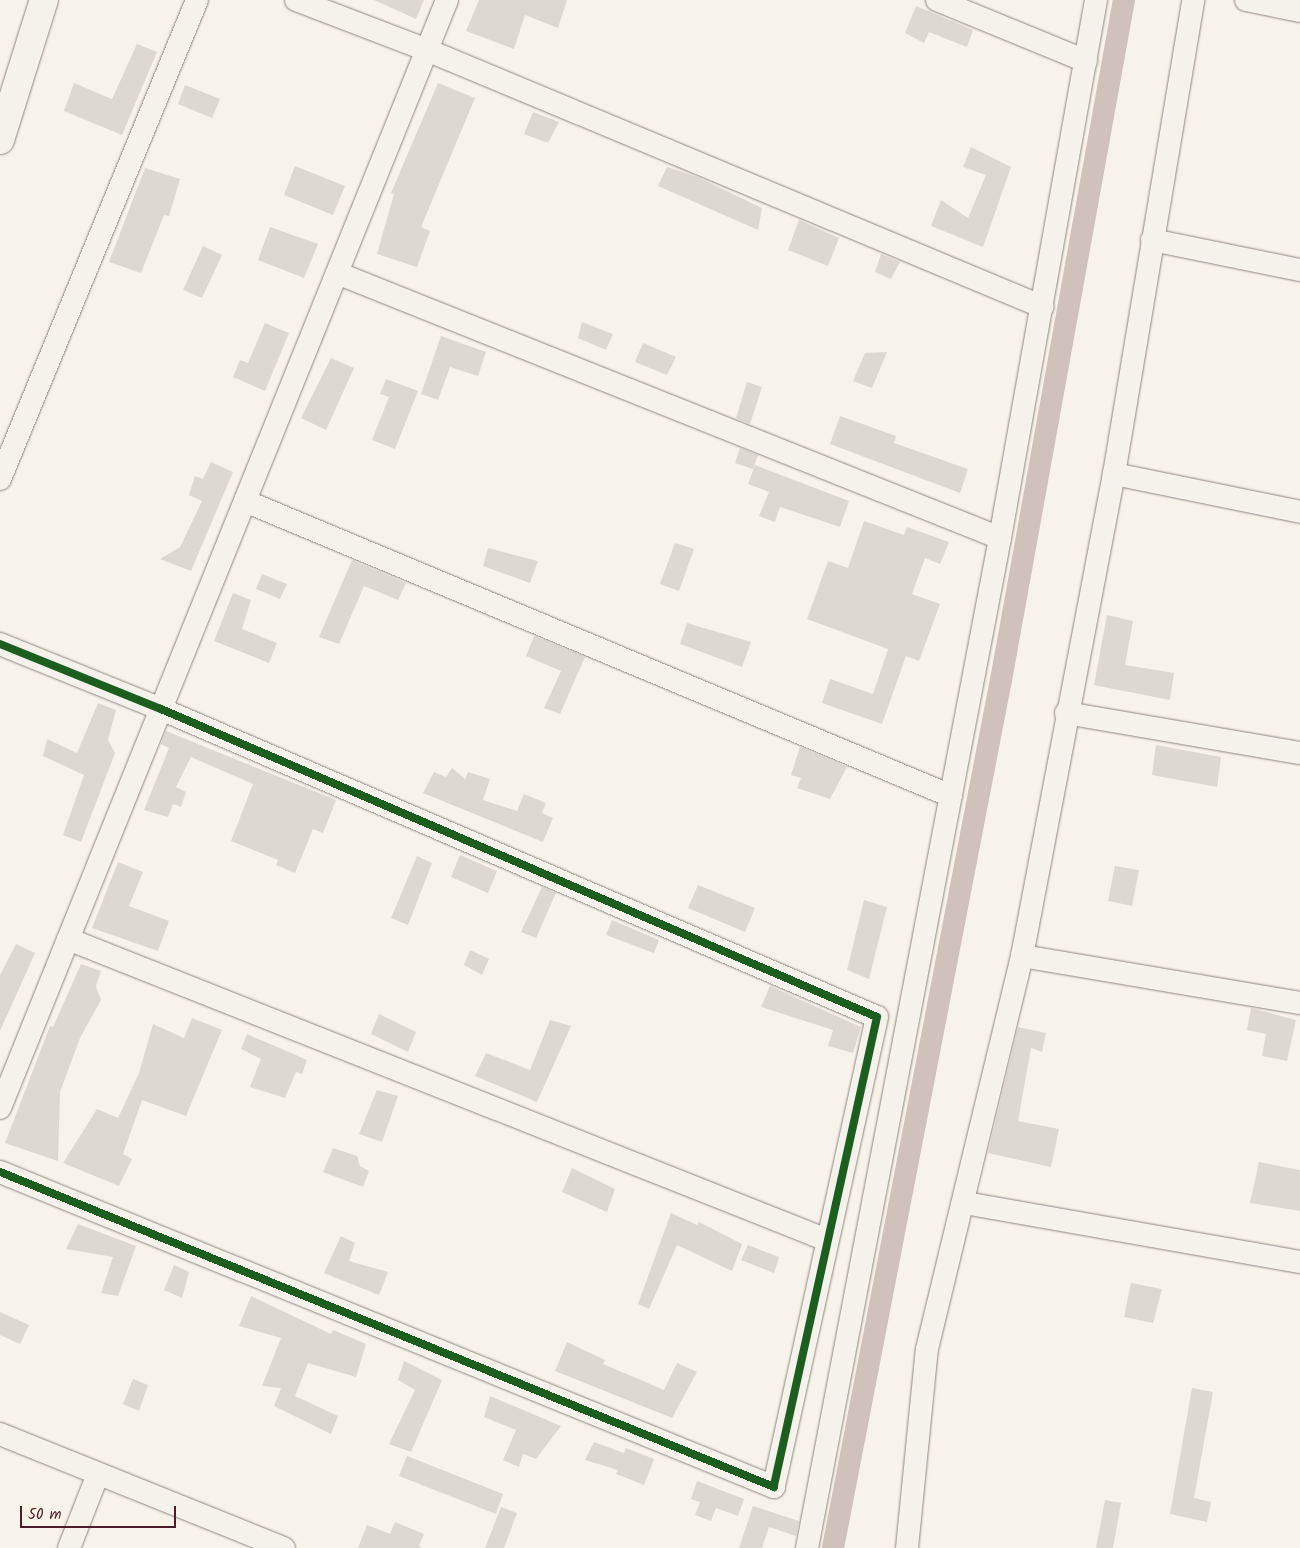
<!DOCTYPE html>
<style>
body{margin:0}
#map{position:relative;width:1300px;height:1548px;overflow:hidden;background:#f7f3ea;font-family:Kalam,sans-serif}
div>[style]{position:absolute}
.canal>*{height:22px;margin:-11px;padding:0 11px;transform-origin:11px;border-radius:11px;background:#d0c1ba}
.building>*{inset:0;background:#ddd8d2}
.roads{filter:drop-shadow(0 0 1px #908684) drop-shadow(0 0 1px #908684)}
.street>*{height:22px;margin:-11px;padding:0 11px;transform-origin:11px;border-radius:11px;background:#f5f2ec}
.secondary>*{height:28px;margin:-14px;padding:0 14px;transform-origin:14px;border-radius:14px;background:#f5f2ec}
.cycleway>*{height:8px;margin:-4px;padding:0 4px;transform-origin:4px;border-radius:4px;background:#1b5e20}
span{translate:-50% -50%;white-space:nowrap;text-align:center;line-height:1.15;-webkit-text-stroke:4.5px #fcf5e5;paint-order:stroke}
.scale{position:absolute;left:20px;top:1506px;width:156px;height:22px;box-sizing:border-box;border:2px solid #4a1f2b;border-top:0;padding-left:6px;font-size:15px;line-height:18px;white-space:nowrap;color:#4a1f2b;-webkit-text-stroke:4px #fcf5e5;paint-order:stroke}
</style>
<div id="map">
<div class="canal">
<div style="left:833px;top:1548px;width:884px;rotate:-79.05deg"></div>
<div style="left:1001px;top:680px;width:691px;rotate:-79.75deg"></div>
</div>
<div class="building">
<div style="clip-path:polygon(374px 0,424px 0,416px 19px)"></div>
<div style="clip-path:polygon(479px 0,567px 0,558px 28px,525px 15px,514px 49px,466px 31px)"></div>
<div style="clip-path:polygon(916px 6px,973px 30px,967px 47px,929px 32px,924px 43px,905px 33px)"></div>
<div style="clip-path:polygon(137px 44px,157px 52px,122px 135px,64px 111px,74px 83px,112px 99px)"></div>
<div style="clip-path:polygon(438px 83px,475px 98px,421px 227px,430px 231px,417px 267px,377px 254px,394px 194px,391px 193px)"></div>
<div style="clip-path:polygon(185px 85px,220px 99px,212px 118px,178px 104px)"></div>
<div style="clip-path:polygon(533px 112px,559px 122px,548px 143px,524px 134px)"></div>
<div style="clip-path:polygon(971px 147px,1011px 167px,983px 247px,931px 226px,941px 200px,968px 218px,986px 175px,963px 167px)"></div>
<div style="clip-path:polygon(295px 166px,345px 186px,333px 215px,284px 195px)"></div>
<div style="clip-path:polygon(667px 167px,695px 176px,762px 208px,758px 230px,658px 186px)"></div>
<div style="clip-path:polygon(145px 168px,180px 179px,169px 216px,164px 215px,141px 273px,109px 262px)"></div>
<div style="clip-path:polygon(799px 220px,839px 238px,828px 266px,788px 250px)"></div>
<div style="clip-path:polygon(270px 227px,318px 244px,304px 278px,258px 260px)"></div>
<div style="clip-path:polygon(203px 246px,222px 255px,202px 298px,183px 290px)"></div>
<div style="clip-path:polygon(881px 254px,900px 262px,891px 279px,875px 272px)"></div>
<div style="clip-path:polygon(582px 322px,613px 334px,606px 350px,578px 338px)"></div>
<div style="clip-path:polygon(265px 323px,289px 333px,265px 391px,233px 377px,240px 360px,248px 363px)"></div>
<div style="clip-path:polygon(441px 336px,486px 352px,478px 376px,450px 367px,438px 400px,421px 394px)"></div>
<div style="clip-path:polygon(643px 343px,676px 357px,667px 375px,635px 362px)"></div>
<div style="clip-path:polygon(887px 352px,872px 388px,853px 381px,865px 353px)"></div>
<div style="clip-path:polygon(331px 358px,354px 368px,326px 430px,301px 418px)"></div>
<div style="clip-path:polygon(386px 379px,418px 391px,395px 449px,372px 440px,389px 397px,380px 394px)"></div>
<div style="clip-path:polygon(747px 382px,762px 387px,750px 424px,736px 418px)"></div>
<div style="clip-path:polygon(840px 416px,896px 436px,894px 443px,968px 469px,960px 493px,830px 444px)"></div>
<div style="clip-path:polygon(740px 448px,758px 455px,753px 469px,735px 463px)"></div>
<div style="clip-path:polygon(211px 462px,233px 472px,191px 571px,160px 559px,180px 547px,202px 501px,189px 495px,195px 476px,203px 479px)"></div>
<div style="clip-path:polygon(755px 465px,849px 501px,840px 527px,780px 507px,775px 522px,759px 516px,769px 492px,748px 484px)"></div>
<div style="clip-path:polygon(864px 521px,904px 535px,907px 527px,949px 542px,940px 564px,925px 558px,912px 594px,940px 604px,919px 661px,906px 656px,882px 724px,822px 703px,830px 679px,873px 694px,888px 649px,807px 619px,828px 561px,848px 568px)"></div>
<div style="clip-path:polygon(675px 543px,694px 549px,679px 591px,660px 584px)"></div>
<div style="clip-path:polygon(488px 548px,538px 561px,530px 583px,483px 566px)"></div>
<div style="clip-path:polygon(352px 560px,406px 583px,398px 600px,364px 586px,339px 644px,319px 637px)"></div>
<div style="clip-path:polygon(262px 574px,287px 584px,280px 599px,256px 589px)"></div>
<div style="clip-path:polygon(233px 593px,251px 600px,242px 629px,277px 643px,269px 663px,214px 641px)"></div>
<div style="clip-path:polygon(1107px 615px,1133px 621px,1125px 665px,1174px 673px,1170px 700px,1094px 685px)"></div>
<div style="clip-path:polygon(687px 623px,751px 642px,742px 667px,680px 644px)"></div>
<div style="clip-path:polygon(534px 636px,585px 657px,560px 714px,544px 708px,561px 671px,526px 656px)"></div>
<div style="clip-path:polygon(98px 703px,116px 710px,108px 740px,115px 753px,81px 842px,63px 835px,84px 775px,43px 756px,47px 739px,77px 753px)"></div>
<div style="clip-path:polygon(166px 731px,336px 800px,323px 833px,313px 829px,295px 873px,276px 865px,278px 860px,231px 841px,253px 784px,191px 757px,176px 787px,186px 792px,181px 807px,173px 804px,168px 817px,144px 810px,169px 748px,161px 744px)"></div>
<div style="clip-path:polygon(1156px 745px,1221px 757px,1217px 787px,1152px 775px)"></div>
<div style="clip-path:polygon(800px 747px,847px 767px,830px 799px,797px 788px,801px 778px,791px 775px)"></div>
<div style="clip-path:polygon(452px 768px,465px 779px,468px 772px,490px 779px,483px 800px,517px 811px,524px 794px,546px 803px,542px 813px,553px 818px,543px 842px,423px 793px,434px 772px,446px 777px)"></div>
<div style="clip-path:polygon(460px 855px,497px 871px,488px 893px,451px 877px)"></div>
<div style="clip-path:polygon(417px 856px,432px 863px,408px 925px,391px 918px)"></div>
<div style="clip-path:polygon(118px 862px,143px 872px,129px 906px,169px 921px,158px 951px,92px 928px)"></div>
<div style="clip-path:polygon(1115px 866px,1139px 870px,1132px 906px,1108px 901px)"></div>
<div style="clip-path:polygon(698px 885px,755px 908px,745px 932px,688px 908px)"></div>
<div style="clip-path:polygon(542px 887px,556px 893px,536px 938px,521px 932px)"></div>
<div style="clip-path:polygon(864px 900px,887px 907px,869px 979px,847px 970px)"></div>
<div style="clip-path:polygon(612px 920px,659px 940px,654px 953px,606px 935px)"></div>
<div style="clip-path:polygon(16px 944px,35px 953px,0 1031px,0 975px)"></div>
<div style="clip-path:polygon(470px 950px,489px 959px,482px 975px,464px 965px)"></div>
<div style="clip-path:polygon(81px 964px,101px 971px,96px 986px,101px 1000px,80px 1038px,60px 1092px,58px 1161px,5px 1143px,50px 1026px,53px 1027px)"></div>
<div style="clip-path:polygon(770px 986px,861px 1027px,853px 1053px,828px 1046px,833px 1030px,761px 1007px)"></div>
<div style="clip-path:polygon(1251px 1008px,1296px 1020px,1287px 1061px,1262px 1056px,1266px 1034px,1247px 1030px)"></div>
<div style="clip-path:polygon(379px 1014px,416px 1032px,408px 1052px,371px 1034px)"></div>
<div style="clip-path:polygon(192px 1018px,222px 1030px,186px 1116px,142px 1100px,123px 1154px,132px 1159px,119px 1186px,63px 1163px,97px 1109px,118px 1118px,139px 1073px,153px 1024px,184px 1038px)"></div>
<div style="clip-path:polygon(550px 1020px,571px 1026px,537px 1102px,475px 1076px,486px 1053px,530px 1070px)"></div>
<div style="clip-path:polygon(1018px 1027px,1046px 1033px,1042px 1052px,1031px 1048px,1018px 1121px,1059px 1129px,1051px 1167px,988px 1153px)"></div>
<div style="clip-path:polygon(247px 1034px,307px 1060px,302px 1074px,296px 1072px,285px 1098px,250px 1087px,261px 1059px,241px 1049px)"></div>
<div style="clip-path:polygon(377px 1090px,398px 1096px,382px 1142px,359px 1134px)"></div>
<div style="clip-path:polygon(333px 1148px,357px 1156px,360px 1166px,369px 1171px,363px 1187px,323px 1172px)"></div>
<div style="clip-path:polygon(1259px 1162px,1300px 1170px,1300px 1211px,1250px 1203px)"></div>
<div style="clip-path:polygon(572px 1168px,615px 1189px,607px 1212px,562px 1192px)"></div>
<div style="clip-path:polygon(671px 1213px,697px 1225px,699px 1222px,742px 1244px,732px 1271px,677px 1245px,649px 1309px,638px 1304px)"></div>
<div style="clip-path:polygon(78px 1224px,136px 1246px,118px 1296px,101px 1293px,113px 1257px,66px 1249px)"></div>
<div style="clip-path:polygon(341px 1236px,355px 1243px,349px 1261px,388px 1272px,379px 1295px,324px 1273px)"></div>
<div style="clip-path:polygon(748px 1245px,779px 1257px,774px 1273px,741px 1260px)"></div>
<div style="clip-path:polygon(174px 1265px,189px 1272px,182px 1298px,164px 1290px)"></div>
<div style="clip-path:polygon(1131px 1283px,1162px 1289px,1153px 1323px,1124px 1317px)"></div>
<div style="clip-path:polygon(251px 1296px,331px 1334px,333px 1330px,366px 1344px,356px 1377px,308px 1363px,295px 1396px,338px 1416px,331px 1434px,274px 1406px,281px 1388px,262px 1386px,281px 1338px,239px 1326px)"></div>
<div style="clip-path:polygon(0 1312px,29px 1325px,20px 1344px,0 1335px)"></div>
<div style="clip-path:polygon(567px 1342px,605px 1360px,603px 1364px,664px 1390px,677px 1363px,697px 1372px,672px 1418px,555px 1371px)"></div>
<div style="clip-path:polygon(404px 1361px,442px 1380px,411px 1452px,389px 1444px,415px 1390px,398px 1380px)"></div>
<div style="clip-path:polygon(133px 1379px,148px 1385px,139px 1411px,123px 1404px)"></div>
<div style="clip-path:polygon(1192px 1388px,1213px 1392px,1194px 1498px,1211px 1502px,1207px 1522px,1170px 1514px)"></div>
<div style="clip-path:polygon(490px 1396px,561px 1426px,536px 1459px,523px 1454px,519px 1467px,503px 1460px,516px 1430px,484px 1417px)"></div>
<div style="clip-path:polygon(594px 1442px,624px 1453px,626px 1448px,654px 1459px,644px 1485px,616px 1474px,618px 1470px,585px 1460px)"></div>
<div style="clip-path:polygon(407px 1456px,503px 1494px,496px 1514px,399px 1476px)"></div>
<div style="clip-path:polygon(697px 1481px,744px 1499px,738px 1516px,716px 1508px,711px 1521px,695px 1515px,700px 1502px,691px 1499px)"></div>
<div style="clip-path:polygon(1105px 1500px,1121px 1503px,1113px 1548px,1096px 1548px)"></div>
<div style="clip-path:polygon(753px 1506px,799px 1521px,796px 1536px,769px 1527px,762px 1548px,739px 1548px)"></div>
<div style="clip-path:polygon(501px 1507px,517px 1513px,504px 1548px,485px 1548px)"></div>
<div style="clip-path:polygon(395px 1522px,424px 1534px,419px 1546px,422px 1548px,358px 1548px,367px 1525px,390px 1534px)"></div>
</div>
<div class="roads">
<div class="street">
<div style="left:296px;top:0;width:140px;rotate:20.9deg"></div>
<div style="left:427px;top:50px;width:667px;rotate:22.65deg"></div>
<div style="left:937px;top:0;width:161px;rotate:22.3deg"></div>
<div style="left:1246px;top:0;width:55px;rotate:11.5deg"></div>
<div style="left:1152px;top:240px;width:151px;rotate:11.5deg"></div>
<div style="left:337px;top:273px;width:714px;rotate:21.79deg"></div>
<div style="left:1114px;top:474px;width:190px;rotate:11.5deg"></div>
<div style="left:0;top:479px;width:518px;rotate:-67.64deg"></div>
<div style="left:245px;top:501px;width:765px;rotate:22.68deg"></div>
<div style="left:0;top:644px;width:174px;rotate:22deg"></div>
<div style="left:161px;top:709px;width:779px;rotate:23.28deg"></div>
<div style="left:877px;top:1017px;width:481px;rotate:102.4deg"></div>
<div style="left:774px;top:1487px;width:836px;rotate:-157.85deg"></div>
<div style="left:1066px;top:713px;width:237px;rotate:9.7deg"></div>
<div style="left:68px;top:939px;width:817px;rotate:21.63deg"></div>
<div style="left:1022px;top:956px;width:282px;rotate:9.6deg"></div>
<div style="left:0;top:1108px;width:1195px;rotate:-68.03deg"></div>
<div style="left:965px;top:1203px;width:340px;rotate:10deg"></div>
<div style="left:0;top:1434px;width:306px;rotate:21.9deg"></div>
<div style="left:69px;top:1548px;width:79px;rotate:-68.6deg"></div>
<div style="left:807px;top:1548px;width:1028px;rotate:-79.18deg"></div>
<div style="left:1000px;top:538px;width:546px;rotate:-79.88deg"></div>
<div style="left:907px;top:1548px;width:200px;rotate:-84.3deg"></div>
<div style="left:927px;top:1349px;width:404px;rotate:-76.4deg"></div>
<div style="left:1022px;top:956px;width:491px;rotate:-79.2deg"></div>
<div style="left:1114px;top:474px;width:481px;rotate:-80.5deg"></div>
</div>
<div class="secondary">
<div style="left:0;top:140px;width:147px;rotate:-72.6deg"></div>
</div>
</div>
<div class="cycleway">
<div style="left:0;top:644px;width:174px;rotate:22deg"></div>
<div style="left:161px;top:709px;width:779px;rotate:23.28deg"></div>
<div style="left:877px;top:1017px;width:481px;rotate:102.4deg"></div>
<div style="left:774px;top:1487px;width:836px;rotate:-157.85deg"></div>
</div>
<div class="scale">50 m</div>
</div>
